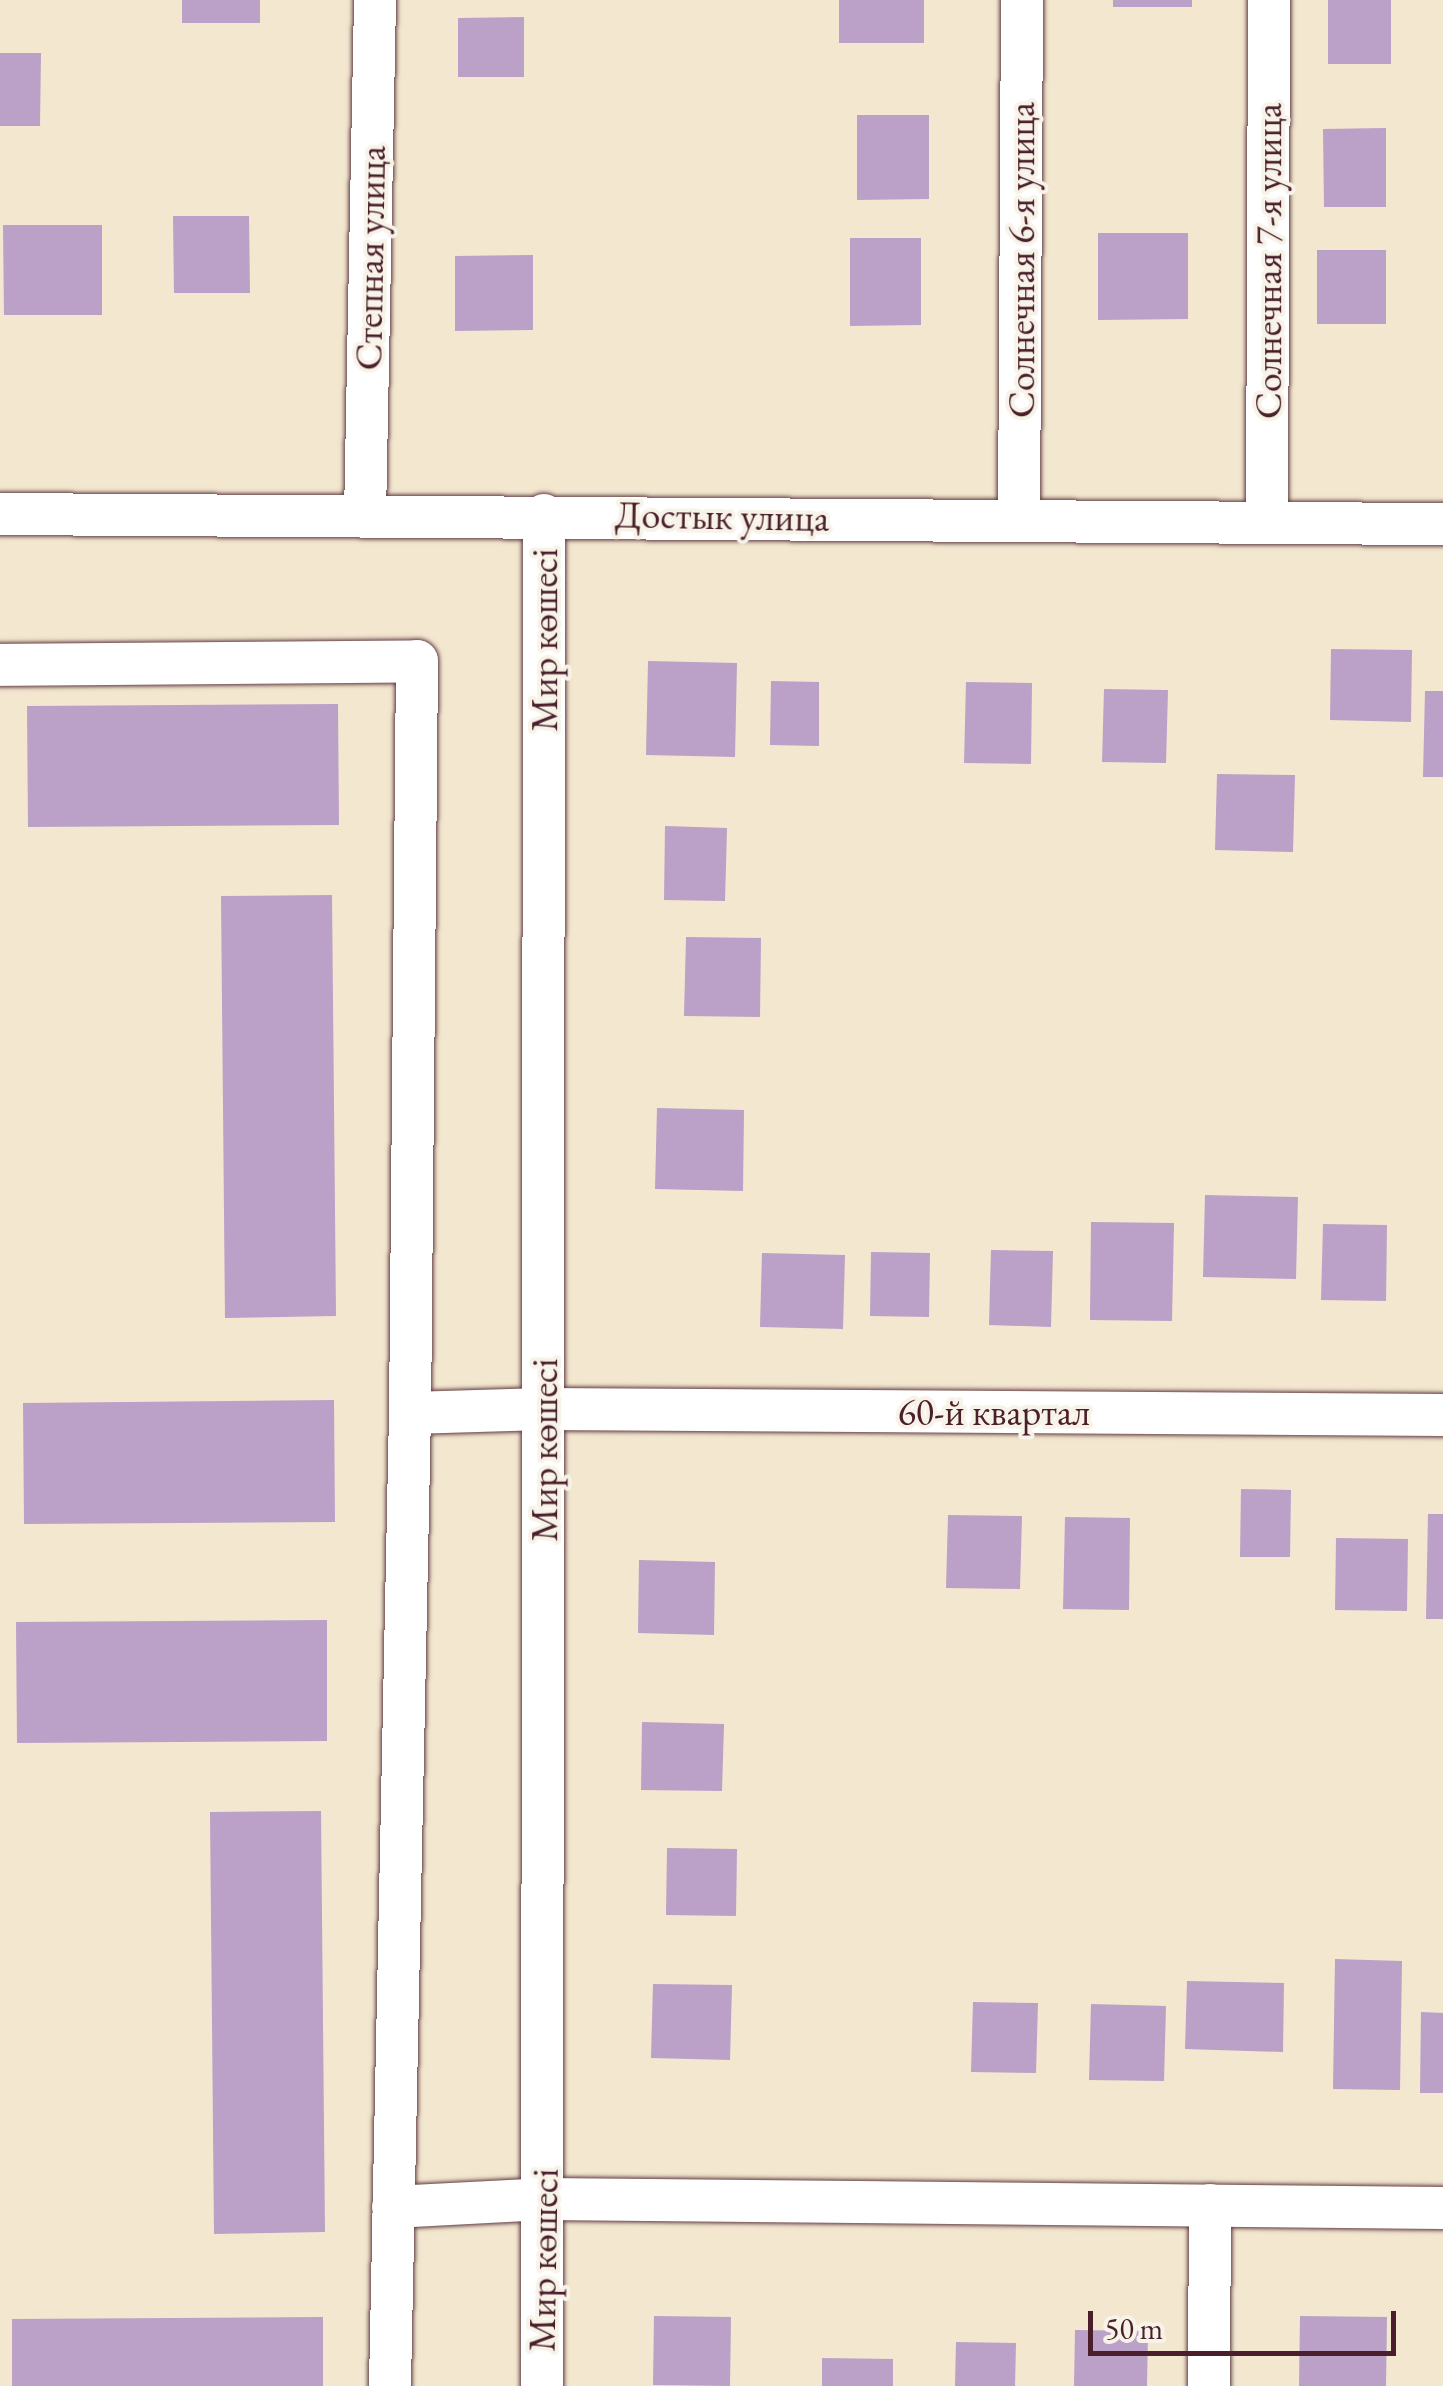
<!DOCTYPE html>
<meta charset="utf-8">
<style>
body{margin:0}
#map{position:relative;width:1443px;height:2386px;overflow:hidden;background:#f3e7cf;font-family:"EB Garamond",serif}
div>[style]{position:absolute}
.building>*{inset:0;background:#bba0c8}
.roads{filter:drop-shadow(0 0 2px #633d44) drop-shadow(0 0 2px #633d44)}
.minor>*{height:42px;margin:-21px;padding:0 21px;transform-origin:21px;border-radius:21px;background:#fff}
span{translate:-50% -50%;white-space:nowrap;text-align:center;line-height:1.15;-webkit-text-stroke:8px #f7f3e8;paint-order:stroke}
.street-label{font-size:38px;color:#4a1f2b}
.scale{position:absolute;left:1088px;top:2311px;width:308px;height:45px;box-sizing:border-box;border:5px solid #4a1f2b;border-top:0;padding-left:12px;font-size:30px;line-height:35px;white-space:nowrap;color:#4a1f2b;-webkit-text-stroke:8px #f7f3e8;paint-order:stroke}
</style>
<div id="map">
<div class="building">
<div style="clip-path:polygon(182px 0,260px 0,260px 23px,182px 23px)"></div>
<div style="clip-path:polygon(839px 0,924px 0,924px 43px,839px 43px)"></div>
<div style="clip-path:polygon(1113px 0,1192px 0,1192px 7px,1113px 7px)"></div>
<div style="clip-path:polygon(1328px 0,1391px 0,1391px 64px,1328px 64px)"></div>
<div style="clip-path:polygon(524px 17px,524px 77px,458px 77px,458px 18px)"></div>
<div style="clip-path:polygon(0 53px,41px 53px,40px 126px,0 126px)"></div>
<div style="clip-path:polygon(857px 115px,929px 115px,929px 199px,857px 200px)"></div>
<div style="clip-path:polygon(1386px 128px,1386px 207px,1324px 207px,1323px 129px)"></div>
<div style="clip-path:polygon(173px 216px,249px 216px,250px 293px,174px 293px)"></div>
<div style="clip-path:polygon(3px 225px,102px 225px,102px 315px,4px 315px)"></div>
<div style="clip-path:polygon(1098px 233px,1188px 233px,1188px 319px,1098px 320px)"></div>
<div style="clip-path:polygon(850px 238px,921px 238px,921px 325px,850px 326px)"></div>
<div style="clip-path:polygon(1317px 250px,1386px 250px,1386px 324px,1317px 324px)"></div>
<div style="clip-path:polygon(533px 255px,533px 330px,455px 331px,455px 256px)"></div>
<div style="clip-path:polygon(1331px 649px,1412px 650px,1411px 722px,1330px 720px)"></div>
<div style="clip-path:polygon(648px 661px,737px 663px,735px 757px,646px 755px)"></div>
<div style="clip-path:polygon(771px 681px,819px 682px,819px 746px,770px 745px)"></div>
<div style="clip-path:polygon(966px 682px,1032px 683px,1031px 764px,964px 763px)"></div>
<div style="clip-path:polygon(1104px 689px,1168px 690px,1166px 763px,1102px 762px)"></div>
<div style="clip-path:polygon(1425px 691px,1443px 691px,1443px 777px,1423px 777px)"></div>
<div style="clip-path:polygon(338px 704px,339px 825px,28px 827px,27px 706px)"></div>
<div style="clip-path:polygon(1217px 774px,1295px 775px,1293px 852px,1215px 850px)"></div>
<div style="clip-path:polygon(665px 826px,727px 828px,725px 901px,664px 900px)"></div>
<div style="clip-path:polygon(332px 895px,336px 1316px,225px 1318px,221px 896px)"></div>
<div style="clip-path:polygon(686px 937px,761px 938px,760px 1017px,684px 1016px)"></div>
<div style="clip-path:polygon(657px 1108px,744px 1110px,743px 1191px,655px 1189px)"></div>
<div style="clip-path:polygon(1205px 1195px,1298px 1197px,1296px 1279px,1203px 1277px)"></div>
<div style="clip-path:polygon(1091px 1222px,1174px 1223px,1172px 1321px,1090px 1320px)"></div>
<div style="clip-path:polygon(1323px 1224px,1387px 1225px,1386px 1301px,1321px 1300px)"></div>
<div style="clip-path:polygon(991px 1250px,1053px 1251px,1051px 1327px,989px 1325px)"></div>
<div style="clip-path:polygon(871px 1252px,930px 1253px,929px 1317px,870px 1316px)"></div>
<div style="clip-path:polygon(762px 1253px,845px 1255px,843px 1329px,760px 1327px)"></div>
<div style="clip-path:polygon(334px 1400px,335px 1522px,24px 1524px,23px 1403px)"></div>
<div style="clip-path:polygon(1241px 1489px,1291px 1490px,1290px 1557px,1240px 1557px)"></div>
<div style="clip-path:polygon(1428px 1514px,1443px 1514px,1443px 1619px,1426px 1619px)"></div>
<div style="clip-path:polygon(948px 1515px,1022px 1516px,1020px 1589px,946px 1588px)"></div>
<div style="clip-path:polygon(1065px 1517px,1130px 1518px,1129px 1610px,1063px 1609px)"></div>
<div style="clip-path:polygon(1336px 1538px,1408px 1539px,1407px 1611px,1335px 1610px)"></div>
<div style="clip-path:polygon(639px 1560px,715px 1562px,714px 1635px,638px 1633px)"></div>
<div style="clip-path:polygon(327px 1620px,327px 1741px,17px 1743px,16px 1622px)"></div>
<div style="clip-path:polygon(642px 1722px,724px 1724px,722px 1791px,641px 1790px)"></div>
<div style="clip-path:polygon(321px 1811px,325px 2232px,214px 2234px,210px 1812px)"></div>
<div style="clip-path:polygon(667px 1848px,737px 1849px,736px 1916px,666px 1915px)"></div>
<div style="clip-path:polygon(1335px 1959px,1402px 1961px,1400px 2090px,1333px 2089px)"></div>
<div style="clip-path:polygon(1187px 1981px,1284px 1983px,1283px 2052px,1185px 2049px)"></div>
<div style="clip-path:polygon(653px 1984px,732px 1985px,730px 2060px,651px 2058px)"></div>
<div style="clip-path:polygon(973px 2002px,1038px 2003px,1036px 2073px,971px 2072px)"></div>
<div style="clip-path:polygon(1091px 2004px,1166px 2006px,1164px 2081px,1089px 2080px)"></div>
<div style="clip-path:polygon(1421px 2012px,1443px 2013px,1443px 2093px,1420px 2093px)"></div>
<div style="clip-path:polygon(654px 2316px,731px 2317px,730px 2386px,653px 2385px)"></div>
<div style="clip-path:polygon(1300px 2316px,1387px 2317px,1386px 2386px,1299px 2386px)"></div>
<div style="clip-path:polygon(323px 2317px,323px 2386px,12px 2386px,12px 2319px)"></div>
<div style="clip-path:polygon(1075px 2330px,1148px 2331px,1147px 2386px,1074px 2386px)"></div>
<div style="clip-path:polygon(956px 2342px,1016px 2343px,1015px 2386px,955px 2386px)"></div>
<div style="clip-path:polygon(822px 2358px,893px 2359px,893px 2386px,822px 2386px)"></div>
</div>
<div class="roads">
<div class="minor">
<div style="left:0;top:514px;width:1443px;rotate:0.4deg"></div>
<div style="left:365px;top:517px;width:517px;rotate:-88.89deg"></div>
<div style="left:1019px;top:519px;width:519px;rotate:-89.67deg"></div>
<div style="left:1267px;top:522px;width:522px;rotate:-89.78deg"></div>
<div style="left:0;top:665px;width:417px;rotate:-0.5deg"></div>
<div style="left:417px;top:661px;width:752px;rotate:90.53deg"></div>
<div style="left:410px;top:1413px;width:973px;rotate:91.18deg"></div>
<div style="left:410px;top:1413px;width:134px;rotate:-1.7deg"></div>
<div style="left:544px;top:1409px;width:899px;rotate:0.38deg"></div>
<div style="left:393px;top:2207px;width:151px;rotate:-3deg"></div>
<div style="left:544px;top:2199px;width:899px;rotate:0.57deg"></div>
<div style="left:542px;top:2386px;width:1871px;rotate:-89.94deg"></div>
<div style="left:1209px;top:2386px;width:181px;rotate:-89.7deg"></div>
</div>
</div>
<div class="street-label">
<span style="left:370px;top:258px;rotate:-89deg">Степная улица</span>
<span style="left:1021px;top:260px;rotate:-90deg">Солнечная 6-я улица</span>
<span style="left:1268px;top:261px;rotate:-90deg">Солнечная 7-я улица</span>
<span style="left:722px;top:516px;rotate:1deg">Достык улица</span>
<span style="left:544px;top:640px;rotate:-90deg">Мир көшесі</span>
<span style="left:994px;top:1412px">60-й квартал</span>
<span style="left:544px;top:1450px;rotate:-90deg">Мир көшесі</span>
<span style="left:543px;top:2260px;rotate:-89deg">Мир көшесі</span>
</div>
<div class="scale">50 m</div>
</div>
